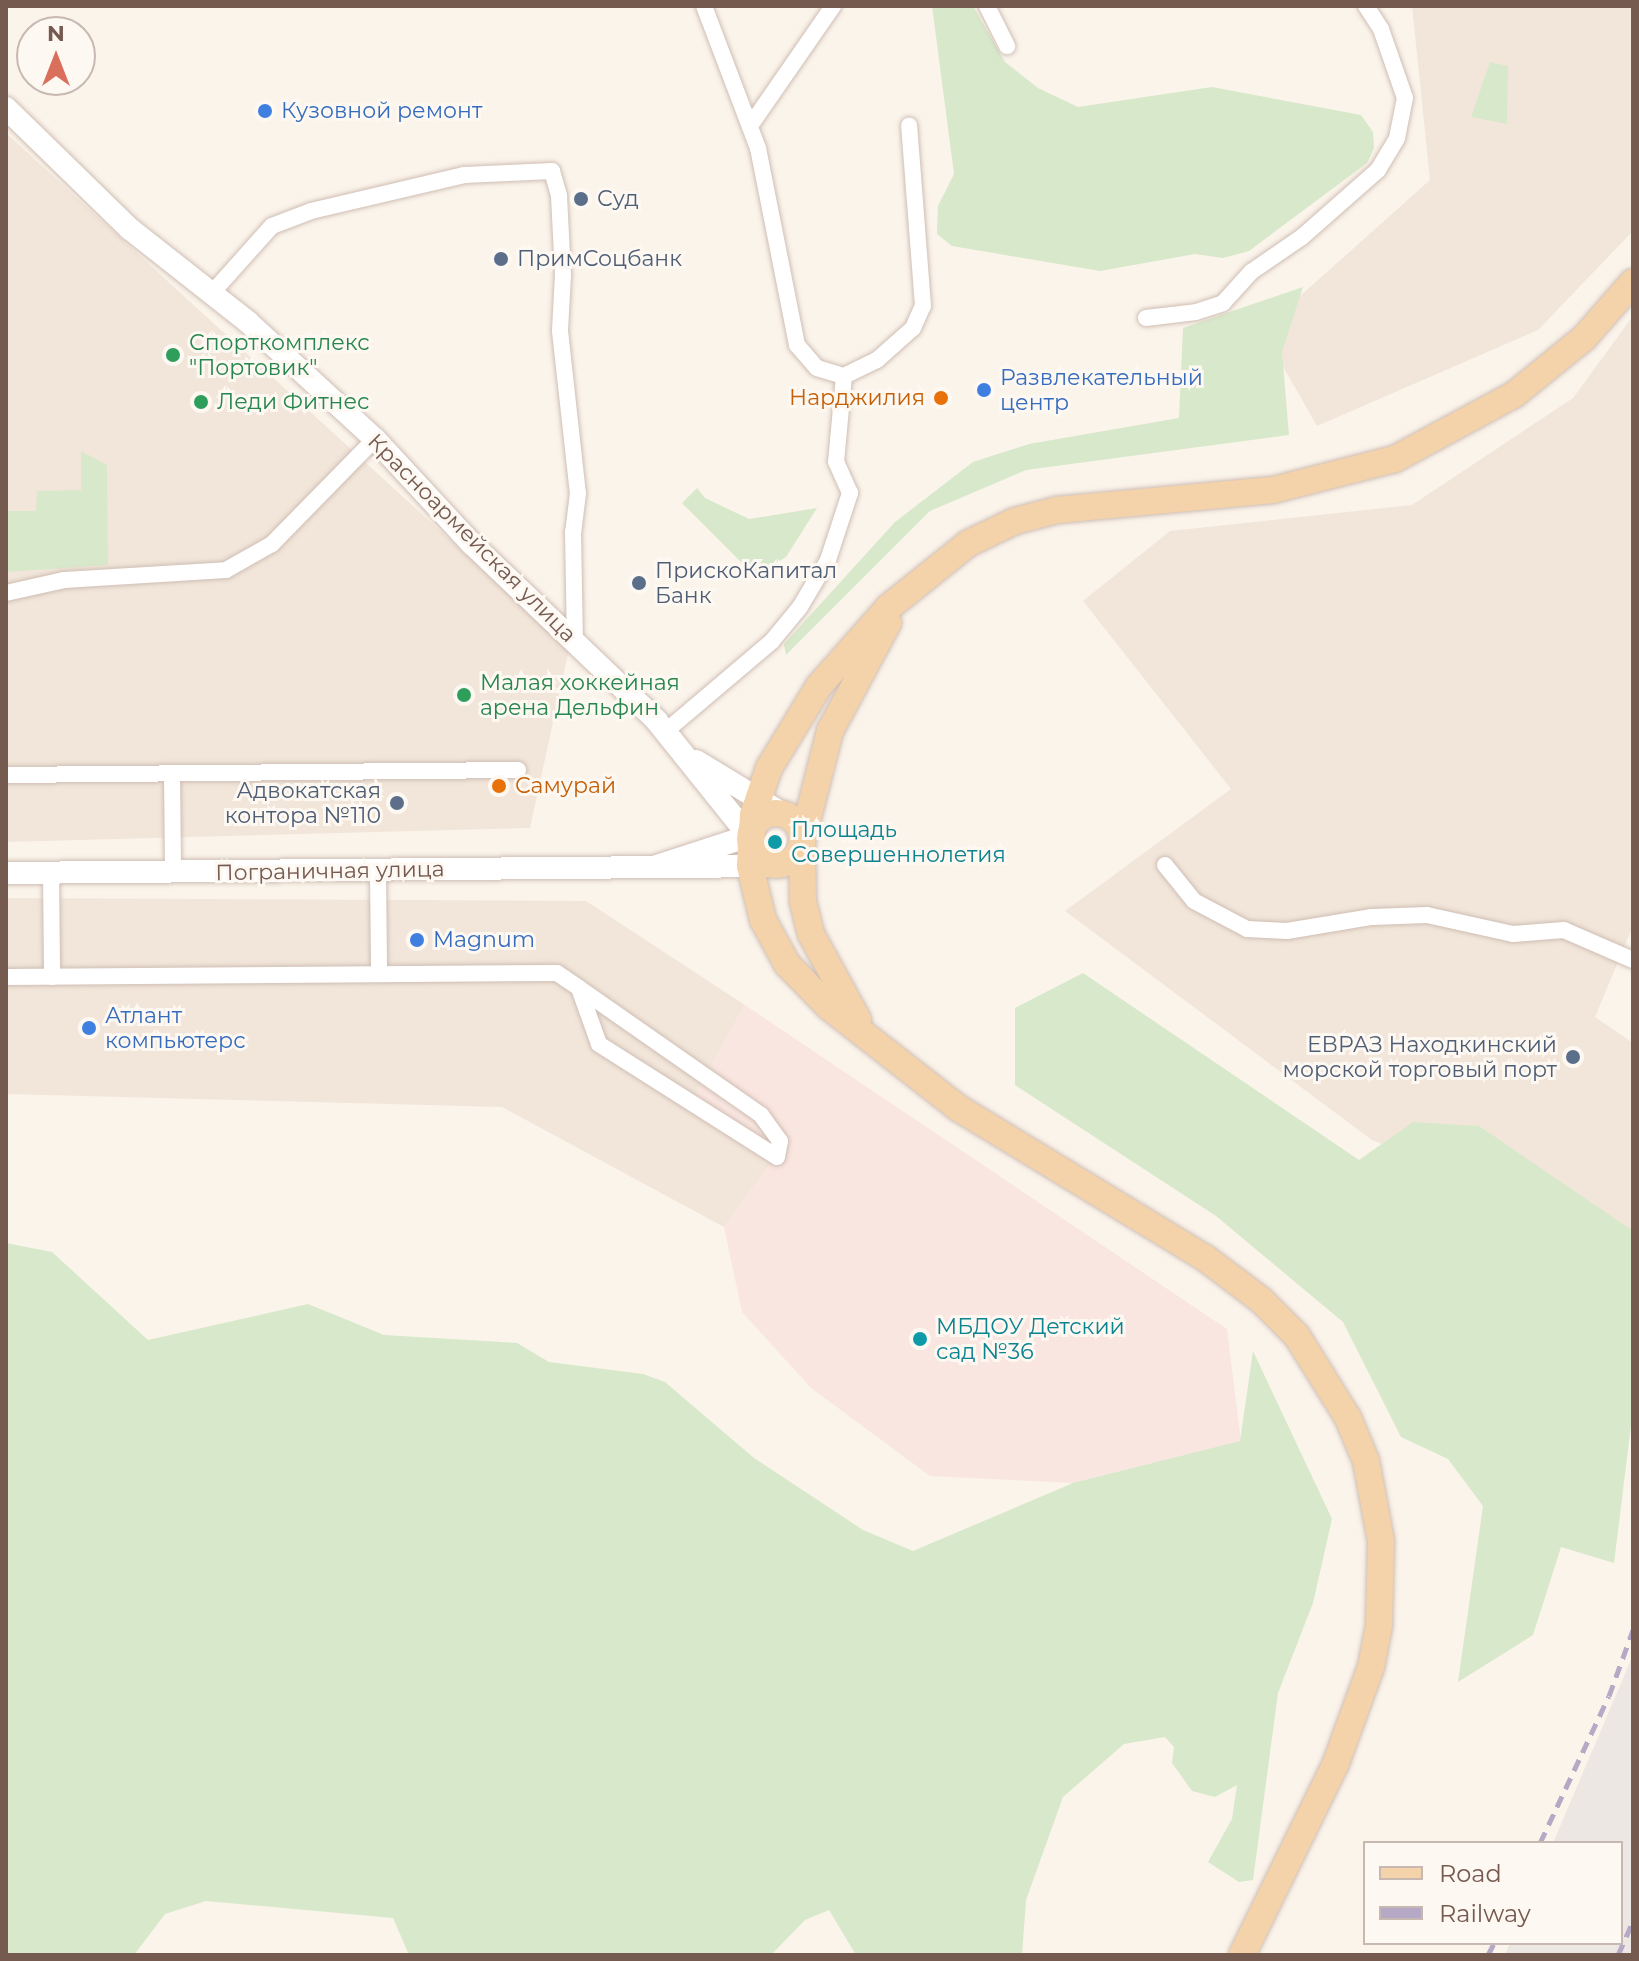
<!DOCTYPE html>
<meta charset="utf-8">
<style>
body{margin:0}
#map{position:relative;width:1639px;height:1961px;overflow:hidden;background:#fbf4eb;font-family:Montserrat,sans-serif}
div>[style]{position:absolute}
.residential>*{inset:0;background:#f2e6da}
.commercial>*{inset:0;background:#fae6e0}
.industrial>*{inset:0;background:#ede7e3}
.green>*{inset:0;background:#d8e8ca}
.roads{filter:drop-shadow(0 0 2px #cfbeb4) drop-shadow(0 0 2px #cfbeb4)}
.minor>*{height:16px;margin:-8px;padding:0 8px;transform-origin:8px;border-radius:8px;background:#fff}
.secondary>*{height:22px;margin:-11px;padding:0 11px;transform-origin:11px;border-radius:11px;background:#fff}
.primary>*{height:26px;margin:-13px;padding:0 13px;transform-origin:13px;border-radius:13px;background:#f4d3aa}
.primary>.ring{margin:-13px;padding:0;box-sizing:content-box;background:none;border:26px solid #f4d3aa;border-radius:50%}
.rail>*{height:5px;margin-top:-2.5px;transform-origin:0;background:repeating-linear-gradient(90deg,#b6a9c5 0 12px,transparent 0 20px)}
.dots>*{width:22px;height:22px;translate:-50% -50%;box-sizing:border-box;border:4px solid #fef8f2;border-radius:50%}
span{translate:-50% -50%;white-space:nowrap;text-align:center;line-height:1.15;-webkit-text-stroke:6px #fef8f2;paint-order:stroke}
.shop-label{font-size:22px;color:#366cbe}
.left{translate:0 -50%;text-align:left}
.service-label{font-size:22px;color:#4e5e75}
.right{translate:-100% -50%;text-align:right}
.leisure-label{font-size:22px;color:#27864d}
.food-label{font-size:22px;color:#c56008}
.street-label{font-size:22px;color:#755a50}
.culture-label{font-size:22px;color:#0d838f}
.frame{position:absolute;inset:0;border:8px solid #755a50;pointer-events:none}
.legend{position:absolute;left:1363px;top:1841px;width:260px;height:104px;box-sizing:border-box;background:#fef8f2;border:2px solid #c7b9b1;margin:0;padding:10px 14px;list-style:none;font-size:24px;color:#755a50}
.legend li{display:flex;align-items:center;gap:16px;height:40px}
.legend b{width:40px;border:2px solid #c7b9b1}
.north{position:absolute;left:16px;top:16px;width:80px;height:80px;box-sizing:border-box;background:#fef8f2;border:2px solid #c7b9b1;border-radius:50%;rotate:0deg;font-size:22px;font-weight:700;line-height:32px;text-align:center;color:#755a50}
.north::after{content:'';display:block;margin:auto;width:28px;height:36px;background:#da6f5b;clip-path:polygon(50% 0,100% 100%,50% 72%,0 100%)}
</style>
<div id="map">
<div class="residential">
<div style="clip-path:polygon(1412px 6px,1633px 6px,1633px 231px,1538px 330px,1317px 426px,1262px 330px,1430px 180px)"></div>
<div style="clip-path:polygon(6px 133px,569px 649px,530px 828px,6px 842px)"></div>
<div style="clip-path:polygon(1633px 316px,1633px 926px,1595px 1017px,1633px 1043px,1633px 1244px,1372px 1140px,1065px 911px,1231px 789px,1083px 601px,1170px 531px,1412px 505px,1573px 398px)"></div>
<div style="clip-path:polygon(6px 898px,586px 901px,745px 1005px,690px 1105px,769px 1166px,724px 1227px,502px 1107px,6px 1094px)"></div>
</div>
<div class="commercial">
<div style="clip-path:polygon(745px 1005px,1227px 1329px,1241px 1441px,1073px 1483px,930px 1476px,811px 1388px,742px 1312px,724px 1227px,769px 1166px,690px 1105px)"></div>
</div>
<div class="industrial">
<div style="clip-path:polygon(1633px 1655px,1633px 1955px,1505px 1955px,1510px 1943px,1621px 1943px,1621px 1843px,1553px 1843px)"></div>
</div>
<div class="green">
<div style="clip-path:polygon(932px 6px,973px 6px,1005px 62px,1038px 88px,1078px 107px,1212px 87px,1361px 115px,1373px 132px,1374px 148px,1367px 163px,1249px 251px,1223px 258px,1195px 254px,1100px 271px,952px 246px,937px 234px,938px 206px,954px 174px)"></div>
<div style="clip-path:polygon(1490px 62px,1508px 66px,1507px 124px,1471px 117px)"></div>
<div style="clip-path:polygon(1303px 287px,1282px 352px,1289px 435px,1026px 470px,930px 511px,786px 655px,784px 644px,895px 522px,973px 462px,1029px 444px,1179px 418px,1183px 328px)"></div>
<div style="clip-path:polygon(81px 451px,107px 465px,108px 565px,6px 572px,6px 511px,36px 511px,37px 491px,81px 490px)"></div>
<div style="clip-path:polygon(697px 488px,705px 498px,749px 519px,817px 508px,786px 557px,755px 576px,682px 503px)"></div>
<div style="clip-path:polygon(1083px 973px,1359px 1160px,1413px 1122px,1479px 1126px,1633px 1231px,1633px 1409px,1614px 1563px,1561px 1547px,1533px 1635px,1458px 1682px,1483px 1506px,1448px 1459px,1401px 1437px,1343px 1322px,1216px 1216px,1015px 1085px,1015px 1008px)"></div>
<div style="clip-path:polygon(6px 1243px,52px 1252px,148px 1340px,308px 1304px,384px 1335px,517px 1343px,549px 1362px,643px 1374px,665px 1382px,754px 1458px,863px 1530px,913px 1551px,1073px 1483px,1240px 1441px,1253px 1351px,1332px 1519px,1313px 1603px,1278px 1693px,1253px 1880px,1239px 1882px,1208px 1862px,1232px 1819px,1237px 1785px,1215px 1797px,1192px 1791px,1172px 1763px,1174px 1747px,1165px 1737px,1124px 1744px,1063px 1797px,1026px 1900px,1022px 1955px,856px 1955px,829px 1910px,805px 1920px,771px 1955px,409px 1955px,393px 1918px,206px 1901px,165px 1914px,134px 1955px,6px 1955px)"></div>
</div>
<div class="roads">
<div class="minor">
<div style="left:704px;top:6px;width:152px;rotate:69.2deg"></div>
<div style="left:758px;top:148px;width:201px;rotate:78.8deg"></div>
<div style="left:797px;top:345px;width:30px;rotate:49deg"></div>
<div style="left:817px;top:368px;width:28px;rotate:17deg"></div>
<div style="left:987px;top:6px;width:45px;rotate:63.4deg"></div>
<div style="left:750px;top:126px;width:146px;rotate:-55.3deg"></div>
<div style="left:212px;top:293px;width:90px;rotate:-48.2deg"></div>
<div style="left:272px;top:226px;width:42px;rotate:-21deg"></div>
<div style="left:311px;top:211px;width:157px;rotate:-13.2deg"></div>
<div style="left:464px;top:175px;width:88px;rotate:-2.6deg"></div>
<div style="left:552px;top:171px;width:26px;rotate:74deg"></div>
<div style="left:559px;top:196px;width:79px;rotate:87.1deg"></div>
<div style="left:563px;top:275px;width:56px;rotate:93.1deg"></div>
<div style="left:560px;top:331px;width:163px;rotate:83.7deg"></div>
<div style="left:578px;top:493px;width:38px;rotate:97deg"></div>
<div style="left:573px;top:531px;width:112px;rotate:89deg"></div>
<div style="left:1146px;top:318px;width:50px;rotate:-6.8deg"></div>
<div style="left:1196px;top:312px;width:28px;rotate:-18deg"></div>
<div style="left:1223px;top:303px;width:42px;rotate:-47.9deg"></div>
<div style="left:1251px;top:272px;width:62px;rotate:-34.5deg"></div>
<div style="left:1302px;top:237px;width:101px;rotate:-41.4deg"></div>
<div style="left:1378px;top:170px;width:37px;rotate:-59deg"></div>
<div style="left:1397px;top:138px;width:41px;rotate:-78.7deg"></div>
<div style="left:1405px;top:98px;width:73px;rotate:-109.2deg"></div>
<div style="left:1381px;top:29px;width:27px;rotate:-123deg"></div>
<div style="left:844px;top:376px;width:37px;rotate:-26deg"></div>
<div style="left:877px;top:360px;width:48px;rotate:-41.6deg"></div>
<div style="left:913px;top:328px;width:24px;rotate:-66deg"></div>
<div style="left:923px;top:306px;width:181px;rotate:-94.4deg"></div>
<div style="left:6px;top:593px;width:59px;rotate:-12.6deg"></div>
<div style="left:64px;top:580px;width:162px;rotate:-3.5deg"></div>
<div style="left:226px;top:570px;width:53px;rotate:-29.5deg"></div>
<div style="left:272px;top:544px;width:147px;rotate:-45.6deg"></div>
<div style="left:666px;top:731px;width:139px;rotate:-40.3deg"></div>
<div style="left:772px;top:641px;width:44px;rotate:-50.5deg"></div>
<div style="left:800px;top:607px;width:55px;rotate:-59.2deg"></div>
<div style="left:828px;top:560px;width:71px;rotate:-71.8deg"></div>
<div style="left:850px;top:493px;width:34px;rotate:-114deg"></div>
<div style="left:836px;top:462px;width:86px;rotate:-84.7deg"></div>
<div style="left:172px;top:773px;width:99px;rotate:89.4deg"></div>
<div style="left:6px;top:775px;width:512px;rotate:-0.56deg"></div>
<div style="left:1165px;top:865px;width:46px;rotate:51.1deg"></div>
<div style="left:1194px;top:901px;width:60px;rotate:27.8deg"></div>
<div style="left:1247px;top:929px;width:40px;rotate:2.9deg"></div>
<div style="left:1287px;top:931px;width:86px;rotate:-9.4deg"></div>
<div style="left:1372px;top:917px;width:55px;rotate:-2.1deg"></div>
<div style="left:1427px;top:915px;width:88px;rotate:12.5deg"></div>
<div style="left:1513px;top:934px;width:51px;rotate:-4.5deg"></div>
<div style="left:1564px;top:930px;width:75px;rotate:23.5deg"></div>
<div style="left:378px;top:871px;width:103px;rotate:89.4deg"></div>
<div style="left:51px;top:873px;width:104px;rotate:89.4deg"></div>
<div style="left:6px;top:977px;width:551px;rotate:-0.42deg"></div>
<div style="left:557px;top:973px;width:27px;rotate:34deg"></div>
<div style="left:579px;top:988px;width:222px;rotate:34.9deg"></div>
<div style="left:761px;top:1115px;width:32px;rotate:54deg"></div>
<div style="left:780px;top:1141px;width:16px;rotate:101deg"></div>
<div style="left:777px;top:1157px;width:211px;rotate:-147.6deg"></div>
<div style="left:599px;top:1044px;width:59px;rotate:-109.7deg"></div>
</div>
<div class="secondary">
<div style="left:6px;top:108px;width:173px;rotate:44.3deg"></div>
<div style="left:130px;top:229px;width:150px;rotate:38.2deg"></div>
<div style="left:248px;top:322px;width:173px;rotate:42.7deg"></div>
<div style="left:375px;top:439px;width:143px;rotate:47.3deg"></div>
<div style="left:472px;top:544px;width:255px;rotate:43.7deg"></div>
<div style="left:656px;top:720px;width:149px;rotate:51.3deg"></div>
<div style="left:749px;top:836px;width:100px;rotate:161.9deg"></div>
<div style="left:696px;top:761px;width:102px;rotate:31.3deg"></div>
<div style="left:6px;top:873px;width:766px;rotate:-0.52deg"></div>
</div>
<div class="primary">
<div class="ring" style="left:750px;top:813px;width:26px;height:26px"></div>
<div style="left:858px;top:1020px;width:98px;rotate:-118.7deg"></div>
<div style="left:811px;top:934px;width:33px;rotate:-104deg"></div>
<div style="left:803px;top:902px;width:61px;rotate:-90.9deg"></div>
<div style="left:802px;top:841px;width:114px;rotate:-75.7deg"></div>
<div style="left:830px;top:731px;width:123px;rotate:-61.8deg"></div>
<div style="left:1242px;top:1955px;width:214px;rotate:-63.9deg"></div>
<div style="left:1336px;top:1763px;width:102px;rotate:-70deg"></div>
<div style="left:1371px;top:1667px;width:42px;rotate:-79deg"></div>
<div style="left:1379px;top:1626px;width:85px;rotate:-88.7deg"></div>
<div style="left:1381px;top:1541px;width:81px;rotate:-100.6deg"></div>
<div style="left:1366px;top:1461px;width:47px;rotate:-112.7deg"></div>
<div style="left:1348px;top:1418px;width:97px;rotate:-121.9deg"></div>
<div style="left:1297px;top:1336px;width:51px;rotate:-135deg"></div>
<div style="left:1261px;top:1300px;width:70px;rotate:-143.1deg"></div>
<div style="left:1205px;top:1258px;width:290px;rotate:-148.7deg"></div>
<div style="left:957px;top:1107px;width:162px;rotate:-142deg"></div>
<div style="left:829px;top:1007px;width:60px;rotate:-134.3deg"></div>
<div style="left:787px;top:964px;width:50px;rotate:-118.6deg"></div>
<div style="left:763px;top:920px;width:56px;rotate:-103.5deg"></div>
<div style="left:750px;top:866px;width:51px;rotate:-86.6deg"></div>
<div style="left:753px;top:815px;width:50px;rotate:-71.2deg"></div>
<div style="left:769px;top:768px;width:96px;rotate:-58.6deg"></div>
<div style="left:819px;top:686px;width:106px;rotate:-48.5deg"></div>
<div style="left:889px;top:607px;width:102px;rotate:-38.7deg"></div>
<div style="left:969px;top:543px;width:51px;rotate:-25.6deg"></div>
<div style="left:1015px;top:521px;width:43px;rotate:-14.7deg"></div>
<div style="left:1057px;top:510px;width:217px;rotate:-5.3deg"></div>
<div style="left:1273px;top:490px;width:126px;rotate:-14.3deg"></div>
<div style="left:1395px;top:459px;width:136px;rotate:-28.4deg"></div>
<div style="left:1515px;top:394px;width:89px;rotate:-39.1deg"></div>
<div style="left:1584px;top:338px;width:74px;rotate:-48.8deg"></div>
</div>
</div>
<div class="rail">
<div style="left:1540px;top:1843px;width:162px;rotate:-64.9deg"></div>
<div style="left:1609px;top:1696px;width:70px;rotate:-70deg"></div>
<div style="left:1488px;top:1955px;width:13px;rotate:-63deg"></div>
<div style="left:1618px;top:1955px;width:36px;rotate:-66deg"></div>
</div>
<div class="dots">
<div style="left:265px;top:111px;background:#3f7fe0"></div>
<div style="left:581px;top:199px;background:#5c6f8a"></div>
<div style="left:501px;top:259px;background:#5c6f8a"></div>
<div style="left:173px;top:355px;background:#2e9e5b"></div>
<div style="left:984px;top:390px;background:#3f7fe0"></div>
<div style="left:941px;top:398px;background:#e8710a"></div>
<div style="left:201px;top:402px;background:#2e9e5b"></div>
<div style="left:639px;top:583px;background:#5c6f8a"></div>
<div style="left:464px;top:695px;background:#2e9e5b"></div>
<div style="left:499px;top:786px;background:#e8710a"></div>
<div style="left:397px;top:803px;background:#5c6f8a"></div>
<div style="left:775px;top:842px;background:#0f9aa8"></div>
<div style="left:417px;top:940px;background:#3f7fe0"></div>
<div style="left:89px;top:1028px;background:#3f7fe0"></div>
<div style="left:1573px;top:1057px;background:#5c6f8a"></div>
<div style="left:920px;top:1339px;background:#0f9aa8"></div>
</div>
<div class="shop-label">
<span class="left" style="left:281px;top:111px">Кузовной ремонт</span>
<span class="left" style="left:1000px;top:390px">Развлекательный<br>центр</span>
<span class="left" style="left:433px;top:940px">Magnum</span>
<span class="left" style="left:105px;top:1028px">Атлант<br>компьютерс</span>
</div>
<div class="service-label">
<span class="left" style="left:597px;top:199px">Суд</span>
<span class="left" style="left:517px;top:259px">ПримСоцбанк</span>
<span class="left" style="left:655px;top:583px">ПрискоКапитал<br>Банк</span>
<span class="right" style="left:381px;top:803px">Адвокатская<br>контора №110</span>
<span class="right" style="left:1557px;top:1057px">ЕВРАЗ Находкинский<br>морской торговый порт</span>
</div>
<div class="leisure-label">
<span class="left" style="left:189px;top:355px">Спорткомплекс<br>"Портовик"</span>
<span class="left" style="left:217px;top:402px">Леди Фитнес</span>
<span class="left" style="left:480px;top:695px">Малая хоккейная<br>арена Дельфин</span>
</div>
<div class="food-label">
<span class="right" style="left:925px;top:398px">Нарджилия</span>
<span class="left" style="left:515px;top:786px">Самурай</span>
</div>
<div class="street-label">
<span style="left:472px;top:538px;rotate:45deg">Красноармейская улица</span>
<span style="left:330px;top:871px;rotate:-1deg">Пограничная улица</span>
</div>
<div class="culture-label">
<span class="left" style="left:791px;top:842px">Площадь<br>Совершеннолетия</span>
<span class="left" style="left:936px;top:1339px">МБДОУ Детский<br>сад №36</span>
</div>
<div class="frame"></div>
<ul class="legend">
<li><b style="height:10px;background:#f4d3aa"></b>Road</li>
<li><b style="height:10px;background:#b6a9c5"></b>Railway</li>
</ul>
<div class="north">N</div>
</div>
